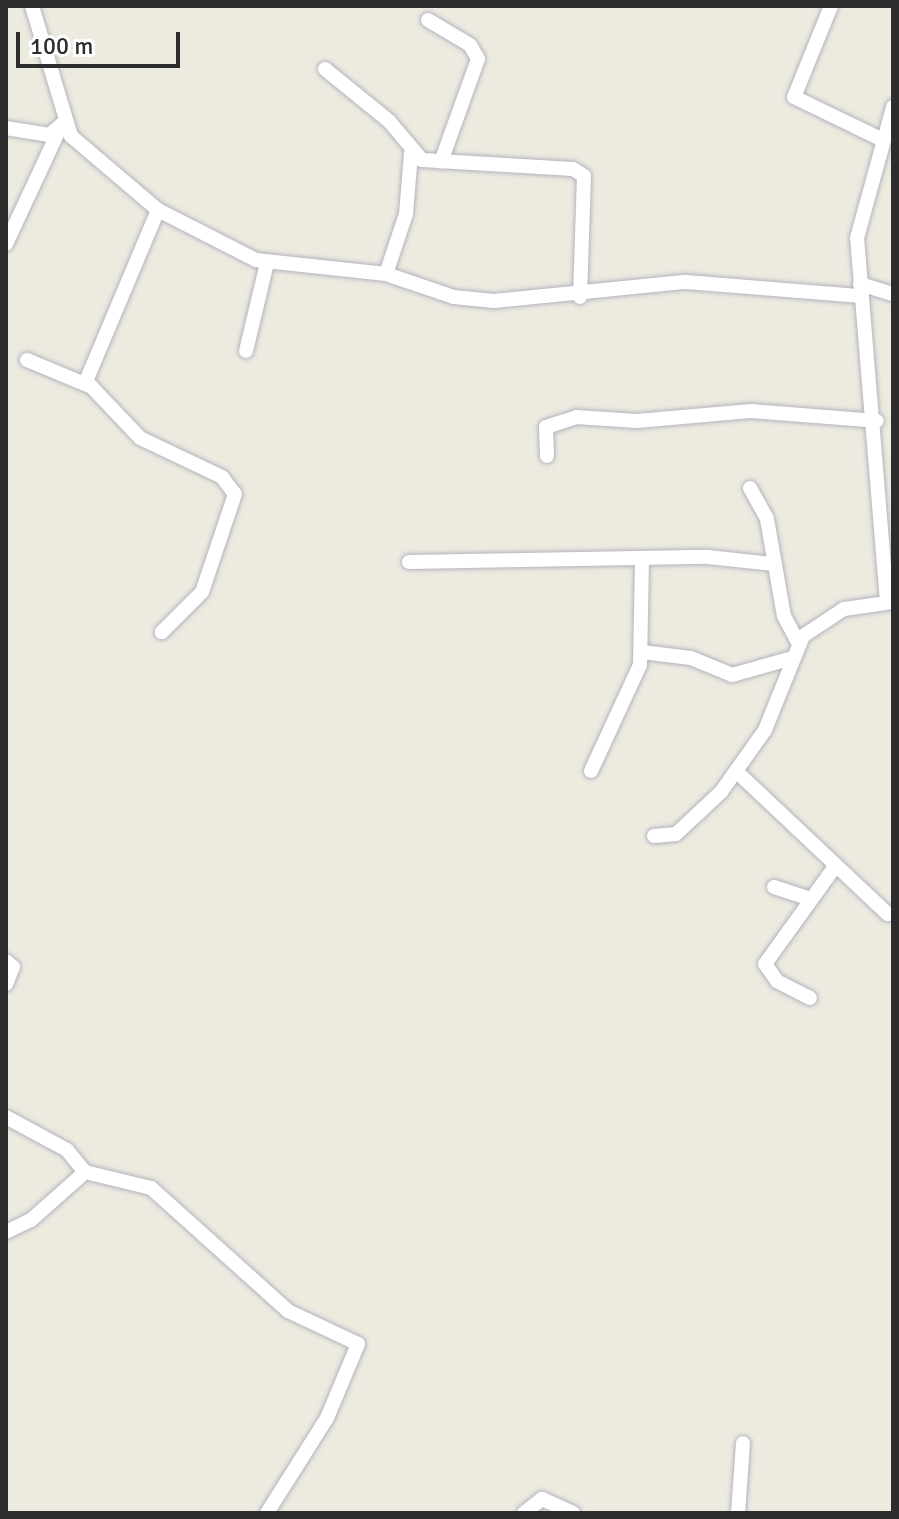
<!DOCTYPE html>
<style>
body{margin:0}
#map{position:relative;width:899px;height:1519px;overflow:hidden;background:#edebe0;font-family:Signika,sans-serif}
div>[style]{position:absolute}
.roads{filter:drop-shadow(0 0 2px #b4b3bf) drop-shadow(0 0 2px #b4b3bf)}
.minor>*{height:14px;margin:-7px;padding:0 7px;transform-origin:7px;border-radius:7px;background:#fff}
span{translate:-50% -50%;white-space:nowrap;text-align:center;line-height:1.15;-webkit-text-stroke:6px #fff;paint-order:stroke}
.frame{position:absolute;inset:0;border:8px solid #2d2d2d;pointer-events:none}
.scale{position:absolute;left:16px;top:32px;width:164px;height:36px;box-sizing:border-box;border:4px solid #2d2d2d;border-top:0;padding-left:10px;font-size:24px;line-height:28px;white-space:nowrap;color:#2d2d2d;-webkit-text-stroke:6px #fff;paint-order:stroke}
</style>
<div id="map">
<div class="roads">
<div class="minor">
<div style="left:32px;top:6px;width:136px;rotate:73.3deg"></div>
<div style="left:71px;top:136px;width:114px;rotate:40.4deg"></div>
<div style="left:158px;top:210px;width:110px;rotate:27deg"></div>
<div style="left:256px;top:260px;width:131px;rotate:6.1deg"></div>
<div style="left:386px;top:274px;width:72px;rotate:18.7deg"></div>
<div style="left:454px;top:297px;width:40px;rotate:5.7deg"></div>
<div style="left:494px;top:301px;width:193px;rotate:-5.7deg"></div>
<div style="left:686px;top:282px;width:176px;rotate:4.6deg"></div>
<div style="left:831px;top:6px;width:98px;rotate:112.1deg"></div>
<div style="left:794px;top:97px;width:99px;rotate:25.8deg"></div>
<div style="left:428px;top:20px;width:49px;rotate:30.8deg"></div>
<div style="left:470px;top:45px;width:16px;rotate:60deg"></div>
<div style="left:478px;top:59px;width:109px;rotate:109.8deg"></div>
<div style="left:325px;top:69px;width:82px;rotate:39.1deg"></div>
<div style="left:389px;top:121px;width:51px;rotate:49.8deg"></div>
<div style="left:422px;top:160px;width:151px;rotate:3.4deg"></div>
<div style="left:573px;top:169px;width:13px;rotate:32deg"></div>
<div style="left:584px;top:176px;width:121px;rotate:91.9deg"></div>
<div style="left:6px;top:128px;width:44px;rotate:9.2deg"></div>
<div style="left:49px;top:135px;width:17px;rotate:-40deg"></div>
<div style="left:158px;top:210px;width:186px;rotate:112.8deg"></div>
<div style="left:86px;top:381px;width:79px;rotate:46.5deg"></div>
<div style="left:140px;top:438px;width:91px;rotate:25.4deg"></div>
<div style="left:222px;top:477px;width:21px;rotate:53deg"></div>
<div style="left:235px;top:494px;width:103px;rotate:108.6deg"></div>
<div style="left:202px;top:592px;width:57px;rotate:135deg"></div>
<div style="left:6px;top:244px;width:132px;rotate:-65deg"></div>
<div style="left:386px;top:274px;width:63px;rotate:-71.6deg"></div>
<div style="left:406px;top:214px;width:61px;rotate:-85.3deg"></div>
<div style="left:860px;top:284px;width:34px;rotate:17deg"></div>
<div style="left:246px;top:351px;width:90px;rotate:-76.6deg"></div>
<div style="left:27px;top:360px;width:70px;rotate:22.6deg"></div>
<div style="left:547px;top:456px;width:29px;rotate:-92deg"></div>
<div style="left:546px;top:427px;width:32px;rotate:-18deg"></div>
<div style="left:576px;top:417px;width:61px;rotate:3.8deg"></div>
<div style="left:637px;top:421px;width:114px;rotate:-5deg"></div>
<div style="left:751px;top:411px;width:126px;rotate:4.5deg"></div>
<div style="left:750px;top:488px;width:35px;rotate:61deg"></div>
<div style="left:767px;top:519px;width:98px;rotate:80.1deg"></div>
<div style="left:784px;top:616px;width:30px;rotate:62deg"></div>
<div style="left:409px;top:562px;width:299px;rotate:-1deg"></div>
<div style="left:708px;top:557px;width:64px;rotate:6.2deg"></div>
<div style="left:887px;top:602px;width:365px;rotate:-94.7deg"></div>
<div style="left:857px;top:238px;width:136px;rotate:-74.6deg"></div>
<div style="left:642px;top:652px;width:49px;rotate:7deg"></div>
<div style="left:691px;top:658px;width:44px;rotate:22.5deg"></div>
<div style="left:732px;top:675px;width:59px;rotate:-15.7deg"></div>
<div style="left:591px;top:771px;width:117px;rotate:-65.2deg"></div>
<div style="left:640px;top:665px;width:107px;rotate:-88.9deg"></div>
<div style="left:736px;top:771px;width:209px;rotate:43.3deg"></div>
<div style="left:654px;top:836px;width:22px;rotate:-5deg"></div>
<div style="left:676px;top:834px;width:62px;rotate:-43deg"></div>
<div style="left:721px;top:792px;width:76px;rotate:-54.6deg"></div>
<div style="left:765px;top:730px;width:101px;rotate:-68deg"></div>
<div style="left:803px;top:636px;width:49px;rotate:-33.4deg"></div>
<div style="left:844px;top:609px;width:49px;rotate:-8.1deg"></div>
<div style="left:774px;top:887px;width:36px;rotate:18deg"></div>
<div style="left:6px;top:961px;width:9px;rotate:41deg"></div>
<div style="left:13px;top:967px;width:18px;rotate:112deg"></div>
<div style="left:810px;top:998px;width:37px;rotate:-153deg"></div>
<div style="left:777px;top:981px;width:21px;rotate:-125deg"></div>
<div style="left:765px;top:964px;width:118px;rotate:-54.3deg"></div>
<div style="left:6px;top:1117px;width:69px;rotate:28.4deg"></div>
<div style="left:67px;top:1150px;width:28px;rotate:51deg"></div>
<div style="left:6px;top:1232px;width:28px;rotate:-26deg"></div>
<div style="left:31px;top:1220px;width:72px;rotate:-41.6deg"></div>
<div style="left:85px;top:1172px;width:68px;rotate:13.6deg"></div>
<div style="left:151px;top:1188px;width:184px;rotate:41.9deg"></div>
<div style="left:288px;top:1311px;width:77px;rotate:25.2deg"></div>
<div style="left:358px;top:1344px;width:80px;rotate:112.7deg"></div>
<div style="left:327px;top:1418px;width:112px;rotate:122.3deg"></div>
<div style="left:524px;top:1513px;width:23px;rotate:-38deg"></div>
<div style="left:542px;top:1499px;width:34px;rotate:24deg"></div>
<div style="left:738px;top:1513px;width:70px;rotate:-85.9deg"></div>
</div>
</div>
<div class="frame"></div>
<div class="scale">100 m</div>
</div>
